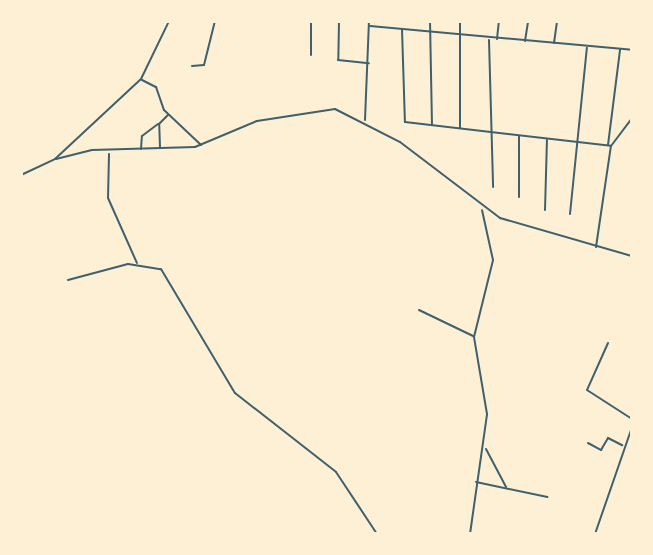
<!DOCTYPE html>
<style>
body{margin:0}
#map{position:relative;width:653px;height:555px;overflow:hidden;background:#fdf0d5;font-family:"Exo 2",sans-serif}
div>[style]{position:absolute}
.minor>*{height:2px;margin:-1px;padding:0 1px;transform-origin:1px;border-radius:1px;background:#3f606c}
.tertiary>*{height:2px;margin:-1px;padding:0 1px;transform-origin:1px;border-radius:1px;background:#3f606c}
span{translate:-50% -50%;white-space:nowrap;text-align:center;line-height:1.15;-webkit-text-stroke:6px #fdf0d5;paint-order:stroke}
.frame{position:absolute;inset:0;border:23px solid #fdf0d5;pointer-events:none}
</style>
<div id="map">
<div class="minor">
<div style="left:339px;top:21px;width:39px;rotate:91deg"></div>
<div style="left:338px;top:60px;width:31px;rotate:6deg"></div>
<div style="left:430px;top:21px;width:104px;rotate:88.9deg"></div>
<div style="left:460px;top:21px;width:107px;rotate:90deg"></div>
<div style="left:370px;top:26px;width:263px;rotate:5.2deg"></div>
<div style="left:402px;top:29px;width:93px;rotate:88.2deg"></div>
<div style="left:405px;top:122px;width:207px;rotate:6.6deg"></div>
<div style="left:497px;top:39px;width:18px;rotate:-84deg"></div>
<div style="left:489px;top:40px;width:147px;rotate:88.4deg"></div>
<div style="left:525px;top:41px;width:20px;rotate:-81deg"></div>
<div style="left:554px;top:43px;width:22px;rotate:-82deg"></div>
<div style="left:311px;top:55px;width:34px;rotate:-90deg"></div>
<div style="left:192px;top:66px;width:12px;rotate:-5deg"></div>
<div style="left:204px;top:65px;width:45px;rotate:-76deg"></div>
<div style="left:142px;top:80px;width:16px;rotate:27deg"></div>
<div style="left:156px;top:87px;width:24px;rotate:71deg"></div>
<div style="left:164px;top:110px;width:51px;rotate:43.4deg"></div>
<div style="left:365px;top:120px;width:99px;rotate:-87.7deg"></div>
<div style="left:519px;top:136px;width:61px;rotate:90deg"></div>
<div style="left:608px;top:145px;width:96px;rotate:-82.8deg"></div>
<div style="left:160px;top:147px;width:23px;rotate:-92deg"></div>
<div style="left:159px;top:124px;width:13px;rotate:-45deg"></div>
<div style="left:141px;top:149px;width:13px;rotate:-86deg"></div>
<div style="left:142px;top:136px;width:20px;rotate:-37deg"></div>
<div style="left:109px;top:154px;width:44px;rotate:91.3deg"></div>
<div style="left:108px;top:198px;width:71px;rotate:66deg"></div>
<div style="left:56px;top:159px;width:37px;rotate:-14deg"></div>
<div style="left:92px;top:150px;width:103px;rotate:-1.7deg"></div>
<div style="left:195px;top:147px;width:67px;rotate:-22.8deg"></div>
<div style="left:257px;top:121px;width:79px;rotate:-8.7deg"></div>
<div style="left:335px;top:109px;width:73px;rotate:26.9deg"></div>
<div style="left:400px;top:142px;width:126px;rotate:37.2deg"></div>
<div style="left:500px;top:218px;width:137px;rotate:16.1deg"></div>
<div style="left:545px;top:210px;width:70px;rotate:-88.4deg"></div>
<div style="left:570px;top:214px;width:167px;rotate:-84.2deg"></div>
<div style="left:596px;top:247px;width:102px;rotate:-81.6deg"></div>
<div style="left:611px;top:146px;width:35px;rotate:-53deg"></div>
<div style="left:68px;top:280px;width:62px;rotate:-14.9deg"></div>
<div style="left:128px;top:264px;width:33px;rotate:9deg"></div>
<div style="left:161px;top:269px;width:144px;rotate:59.2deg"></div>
<div style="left:235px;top:393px;width:128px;rotate:38deg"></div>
<div style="left:336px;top:472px;width:74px;rotate:56.5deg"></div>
<div style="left:419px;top:310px;width:60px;rotate:25.7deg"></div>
<div style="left:608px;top:343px;width:51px;rotate:114.1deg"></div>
<div style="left:587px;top:390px;width:54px;rotate:32.8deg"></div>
<div style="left:588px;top:443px;width:15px;rotate:28deg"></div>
<div style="left:601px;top:450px;width:14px;rotate:-60deg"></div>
<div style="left:608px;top:438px;width:16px;rotate:27deg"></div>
<div style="left:486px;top:449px;width:43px;rotate:62.2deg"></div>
<div style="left:476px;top:482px;width:73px;rotate:11.9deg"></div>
<div style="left:470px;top:534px;width:121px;rotate:-81.9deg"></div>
<div style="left:487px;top:414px;width:78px;rotate:-99.6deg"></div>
<div style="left:474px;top:337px;width:79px;rotate:-76.1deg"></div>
<div style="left:493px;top:260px;width:51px;rotate:-102.4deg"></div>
<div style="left:595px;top:534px;width:113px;rotate:-70.9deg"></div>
</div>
<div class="tertiary">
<div style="left:21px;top:175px;width:38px;rotate:-25deg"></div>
<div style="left:55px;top:159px;width:117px;rotate:-42.9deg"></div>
<div style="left:141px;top:79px;width:64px;rotate:-64.2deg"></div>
</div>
<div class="frame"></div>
</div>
